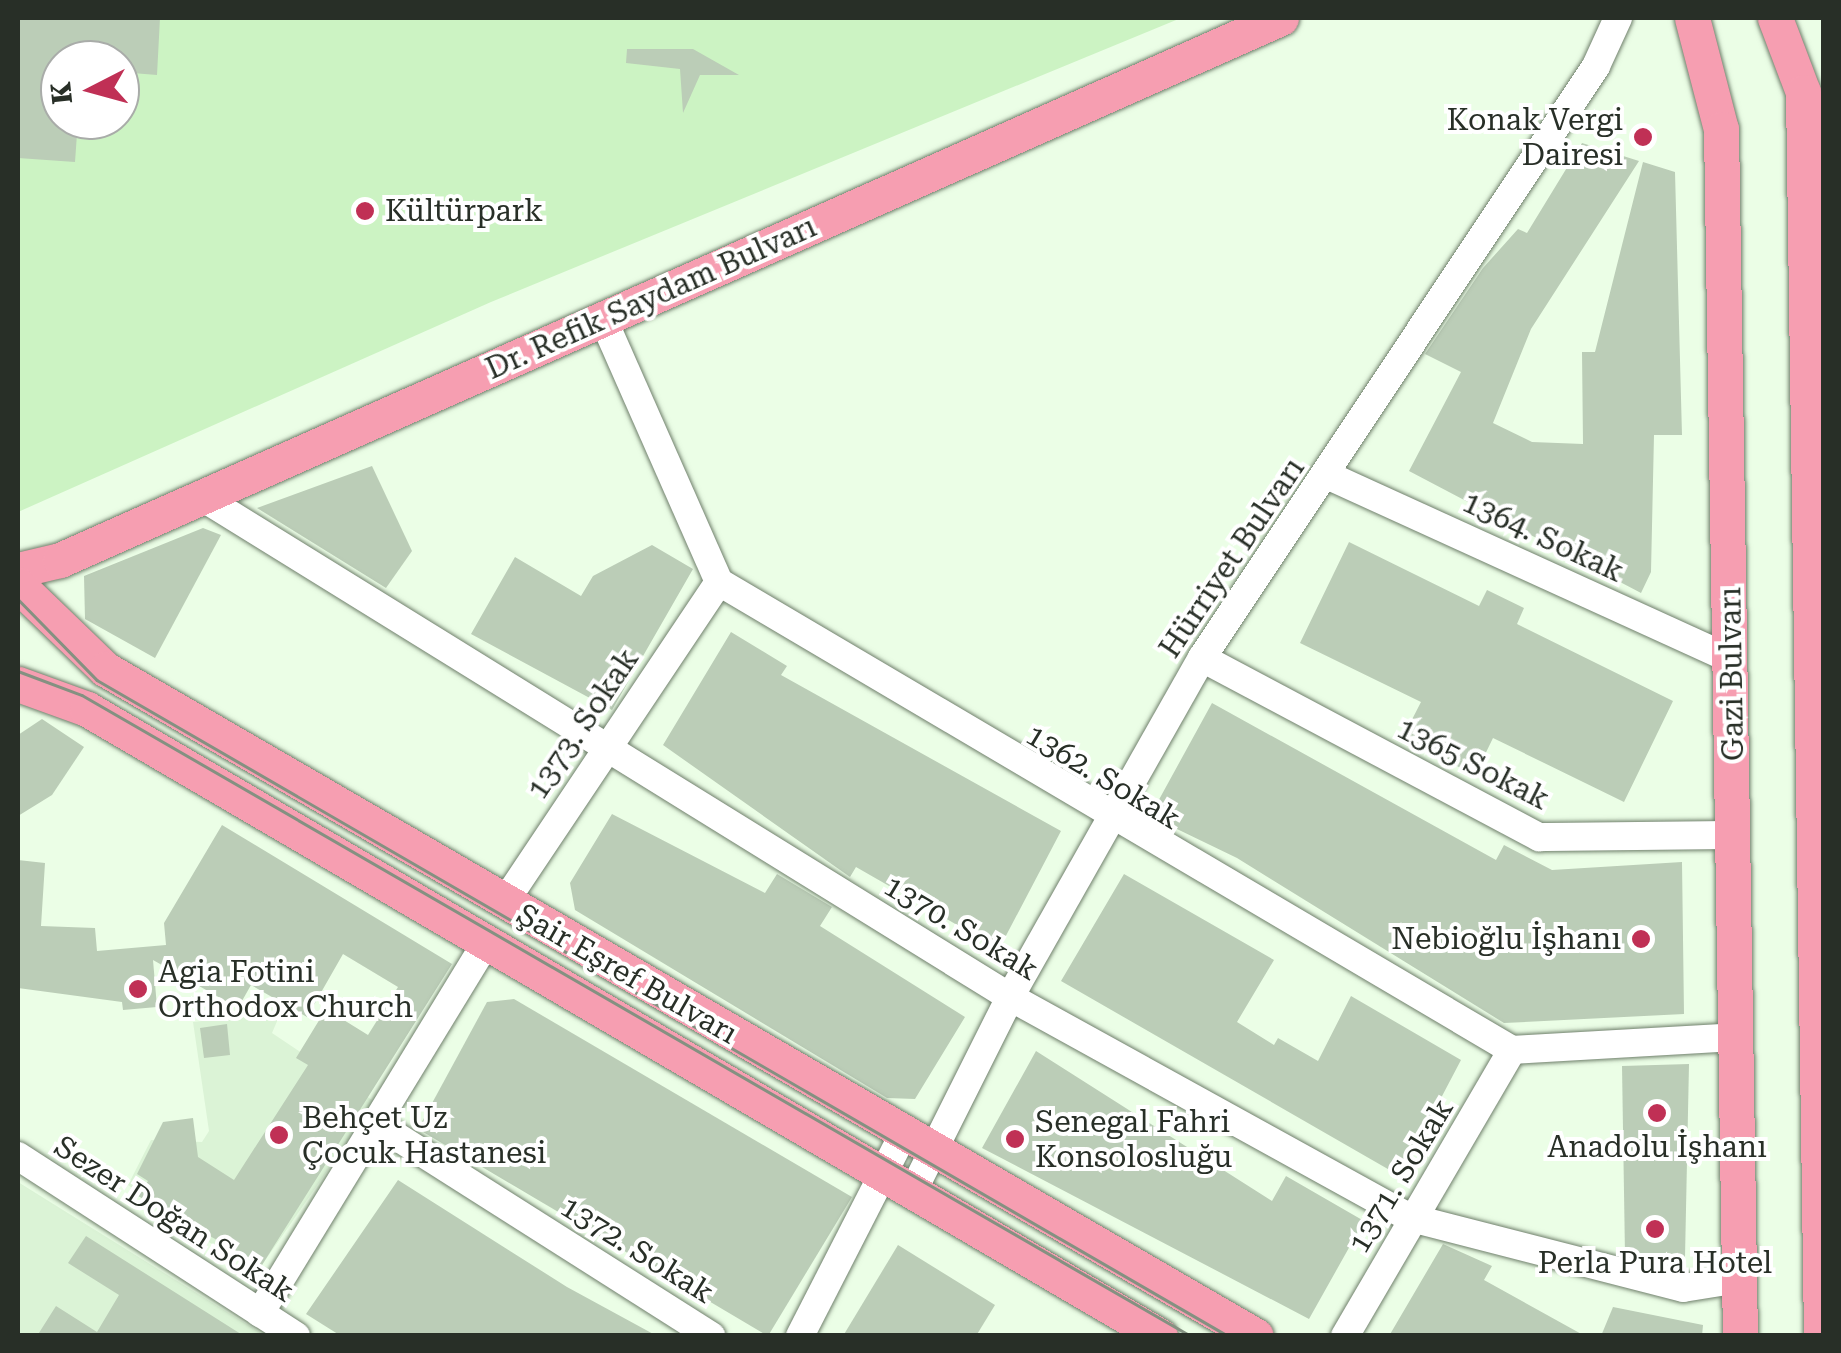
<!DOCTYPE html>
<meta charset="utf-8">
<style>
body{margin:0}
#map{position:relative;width:1841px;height:1353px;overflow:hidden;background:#ebfee6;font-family:"Roboto Serif",serif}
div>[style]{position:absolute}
.built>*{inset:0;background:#dbf3d6}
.green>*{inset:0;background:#ccf3c3}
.building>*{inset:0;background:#bbcdb7}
.roads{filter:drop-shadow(0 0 2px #6f7f6b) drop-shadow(0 0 2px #6f7f6b)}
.minor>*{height:28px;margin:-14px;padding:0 14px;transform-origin:14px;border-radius:14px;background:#fff}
.major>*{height:35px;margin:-17.5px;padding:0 17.5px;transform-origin:17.5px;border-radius:17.5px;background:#f69eb1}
.tram>*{height:2.5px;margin:-1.25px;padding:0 1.25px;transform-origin:1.25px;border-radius:1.25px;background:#849181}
.dots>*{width:28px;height:28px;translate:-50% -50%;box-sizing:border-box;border:5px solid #fff;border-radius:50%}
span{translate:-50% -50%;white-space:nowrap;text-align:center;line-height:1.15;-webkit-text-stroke:8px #fff;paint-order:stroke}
.poi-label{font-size:30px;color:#282f27}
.right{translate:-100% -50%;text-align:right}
.left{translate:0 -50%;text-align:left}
.street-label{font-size:30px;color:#282f27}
.frame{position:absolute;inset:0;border:20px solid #282f27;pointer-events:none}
.north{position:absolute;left:40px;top:40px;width:100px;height:100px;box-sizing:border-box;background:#fff;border:2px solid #a9aca9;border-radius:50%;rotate:264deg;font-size:28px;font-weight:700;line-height:40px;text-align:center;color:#282f27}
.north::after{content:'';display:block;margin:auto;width:35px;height:45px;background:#c03055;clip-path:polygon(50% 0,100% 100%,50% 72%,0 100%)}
</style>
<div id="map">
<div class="built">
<div style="clip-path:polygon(281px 1012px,272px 1033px,375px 1102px,262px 1265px,221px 1239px,216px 1247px,128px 1185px,151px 1140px,202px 1142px,209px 1131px,193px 1022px)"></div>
<div style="clip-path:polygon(18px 1182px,264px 1335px,18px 1335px)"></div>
</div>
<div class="green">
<div style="clip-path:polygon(evenodd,18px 18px,1181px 18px,491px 302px,18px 512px,18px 18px,60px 60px,120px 60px,120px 120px,60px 120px,60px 60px)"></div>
</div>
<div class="building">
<div style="clip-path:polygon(18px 18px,160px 18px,157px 75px,120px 72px,120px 60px,60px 60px,60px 120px,78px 120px,75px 162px,18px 158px)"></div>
<div style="clip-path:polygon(627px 49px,693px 49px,739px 75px,700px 75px,683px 113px,680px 69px,626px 63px)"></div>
<div style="clip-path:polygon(1582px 143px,1639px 161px,1531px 329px,1493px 423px,1532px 442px,1583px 444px,1582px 352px,1595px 352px,1643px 162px,1675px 172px,1682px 435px,1654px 435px,1651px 572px,1641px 593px,1409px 471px,1461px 372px,1425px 354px,1483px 268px,1518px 229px,1527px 233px)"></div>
<div style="clip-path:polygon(372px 466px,412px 551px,386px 588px,257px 508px)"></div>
<div style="clip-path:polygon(203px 528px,221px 535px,155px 658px,85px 619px,84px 576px)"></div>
<div style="clip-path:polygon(1349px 542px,1479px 606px,1487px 590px,1524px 608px,1517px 624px,1673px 701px,1624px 802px,1493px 738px,1475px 775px,1402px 739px,1421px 702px,1300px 643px)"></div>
<div style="clip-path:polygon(652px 545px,693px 569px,612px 710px,471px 634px,515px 557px,581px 596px,593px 576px)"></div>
<div style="clip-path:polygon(731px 632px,787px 666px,781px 675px,1061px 831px,999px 949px,856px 867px,850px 877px,663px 745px)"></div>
<div style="clip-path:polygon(1212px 703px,1496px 860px,1504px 845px,1552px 870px,1682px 862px,1684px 1014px,1504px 1023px,1237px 858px,1150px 816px)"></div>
<div style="clip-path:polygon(42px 719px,84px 747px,52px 795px,18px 816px,18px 735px)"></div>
<div style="clip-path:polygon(612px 814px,765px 893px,777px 874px,832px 907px,820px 926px,965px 1017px,915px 1099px,887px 1098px,575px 910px,570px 883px)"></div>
<div style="clip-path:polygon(222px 825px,452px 964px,262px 1265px,138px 1196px,148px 1181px,137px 1174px,163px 1122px,193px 1118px,198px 1157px,234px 1180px,308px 1065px,296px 1058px,326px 1009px,368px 1035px,398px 987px,343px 954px,307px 1017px,251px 985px,238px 1008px,153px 960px,157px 1007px,123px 1010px,122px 1002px,18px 988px,18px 860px,45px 863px,41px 926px,95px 928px,97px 951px,166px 945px,164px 923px)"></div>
<div style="clip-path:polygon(1124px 874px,1274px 960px,1237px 1022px,1274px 1045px,1278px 1038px,1318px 1061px,1351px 996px,1461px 1060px,1400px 1176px,1061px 981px)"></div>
<div style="clip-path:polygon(514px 999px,852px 1197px,768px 1336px,418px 1129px,487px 1002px)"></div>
<div style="clip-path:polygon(227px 1024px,230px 1055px,204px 1058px,200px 1028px)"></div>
<div style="clip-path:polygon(1036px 1051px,1272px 1201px,1286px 1176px,1364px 1221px,1309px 1319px,982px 1148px)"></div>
<div style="clip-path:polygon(1689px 1064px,1685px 1257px,1675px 1264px,1625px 1255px,1622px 1066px)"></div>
<div style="clip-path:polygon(398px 1180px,567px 1287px,657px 1336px,341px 1336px,306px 1314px)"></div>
<div style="clip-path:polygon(86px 1236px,244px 1336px,37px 1336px,56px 1306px,97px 1332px,119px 1295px,68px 1263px)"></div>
<div style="clip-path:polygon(1443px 1244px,1492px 1266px,1484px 1280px,1585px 1336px,1389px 1336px)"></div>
<div style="clip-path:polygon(898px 1245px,995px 1305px,976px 1336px,843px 1336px)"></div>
<div style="clip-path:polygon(1613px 1307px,1703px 1325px,1702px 1336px,1601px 1336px)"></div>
</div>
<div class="roads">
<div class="minor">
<div style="left:603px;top:319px;width:287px;rotate:66.2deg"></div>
<div style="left:719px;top:582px;width:921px;rotate:30.55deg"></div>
<div style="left:1512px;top:1050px;width:227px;rotate:-3.3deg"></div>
<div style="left:1327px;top:475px;width:444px;rotate:24.5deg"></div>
<div style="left:202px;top:497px;width:950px;rotate:31.75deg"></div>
<div style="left:1010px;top:997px;width:458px;rotate:28.9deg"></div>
<div style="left:1411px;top:1218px;width:281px;rotate:14.4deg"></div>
<div style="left:1683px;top:1288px;width:57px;rotate:-9.1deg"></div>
<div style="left:1202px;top:658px;width:382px;rotate:28deg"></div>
<div style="left:1539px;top:837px;width:197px;rotate:-0.6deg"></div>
<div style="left:504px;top:903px;width:386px;rotate:-56.2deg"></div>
<div style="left:377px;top:1124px;width:396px;rotate:32.4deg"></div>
<div style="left:18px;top:1156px;width:331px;rotate:32.9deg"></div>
<div style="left:913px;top:1191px;width:217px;rotate:-63.4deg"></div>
<div style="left:1010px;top:997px;width:390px;rotate:-60.5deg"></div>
<div style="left:1202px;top:658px;width:711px;rotate:-56.35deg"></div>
<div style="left:1596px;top:66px;width:53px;rotate:-65.4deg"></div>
<div style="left:260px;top:1313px;width:434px;rotate:-58.6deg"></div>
<div style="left:800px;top:1336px;width:226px;rotate:-62.9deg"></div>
<div style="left:1345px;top:1336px;width:331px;rotate:-59.7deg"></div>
</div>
<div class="major">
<div style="left:1692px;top:18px;width:115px;rotate:75.4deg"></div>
<div style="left:1721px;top:129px;width:1207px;rotate:89.1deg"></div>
<div style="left:1775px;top:18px;width:79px;rotate:69.3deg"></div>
<div style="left:1803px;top:92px;width:1244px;rotate:89.17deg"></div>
<div style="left:18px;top:570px;width:43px;rotate:-13.4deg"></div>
<div style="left:60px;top:560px;width:1336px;rotate:-23.94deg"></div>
<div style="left:18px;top:585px;width:121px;rotate:44deg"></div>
<div style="left:105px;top:669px;width:1330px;rotate:30.09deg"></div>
<div style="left:18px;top:684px;width:73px;rotate:19.9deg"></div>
<div style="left:87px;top:709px;width:1243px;rotate:30.3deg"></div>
</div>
</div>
<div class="tram">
<div style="left:18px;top:599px;width:113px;rotate:45.7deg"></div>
<div style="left:97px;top:680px;width:1307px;rotate:30.11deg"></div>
<div style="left:18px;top:671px;width:68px;rotate:20.6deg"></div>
<div style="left:82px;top:695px;width:1281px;rotate:30.03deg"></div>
</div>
<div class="dots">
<div style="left:1643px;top:137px;background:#c03055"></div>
<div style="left:365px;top:211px;background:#c03055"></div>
<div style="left:1641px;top:939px;background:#c03055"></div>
<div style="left:138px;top:989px;background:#c03055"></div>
<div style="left:1657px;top:1113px;background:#c03055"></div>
<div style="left:279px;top:1135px;background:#c03055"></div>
<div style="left:1015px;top:1139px;background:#c03055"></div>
<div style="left:1655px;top:1229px;background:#c03055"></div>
</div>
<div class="poi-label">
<span class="right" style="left:1623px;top:137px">Konak Vergi<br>Dairesi</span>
<span class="left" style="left:385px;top:211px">Kültürpark</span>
<span class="right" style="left:1621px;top:939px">Nebioğlu İşhanı</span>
<span class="left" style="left:158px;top:989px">Agia Fotini<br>Orthodox Church</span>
<span class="left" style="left:302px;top:1135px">Behçet Uz<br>Çocuk Hastanesi</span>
<span class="left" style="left:1035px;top:1139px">Senegal Fahri<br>Konsolosluğu</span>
<span style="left:1657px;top:1147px">Anadolu İşhanı</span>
<span style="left:1655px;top:1263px">Perla Pura Hotel</span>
</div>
<div class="street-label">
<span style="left:651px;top:298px;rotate:-24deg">Dr. Refik Saydam Bulvarı</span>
<span style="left:1543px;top:537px;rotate:25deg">1364. Sokak</span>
<span style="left:1232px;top:558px;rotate:-56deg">Hürriyet Bulvarı</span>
<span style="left:1732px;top:674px;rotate:-91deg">Gazi Bulvarı</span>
<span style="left:583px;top:724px;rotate:-56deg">1373. Sokak</span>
<span style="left:1473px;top:764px;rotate:27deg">1365 Sokak</span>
<span style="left:1103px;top:777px;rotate:31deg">1362. Sokak</span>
<span style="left:961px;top:928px;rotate:31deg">1370. Sokak</span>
<span style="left:627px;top:974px;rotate:30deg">Şair Eşref Bulvarı</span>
<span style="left:1401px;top:1176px;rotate:-59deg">1371. Sokak</span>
<span style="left:174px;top:1219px;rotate:33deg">Sezer Doğan Sokak</span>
<span style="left:637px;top:1250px;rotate:32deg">1372. Sokak</span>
</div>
<div class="frame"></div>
<div class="north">K</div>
</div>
